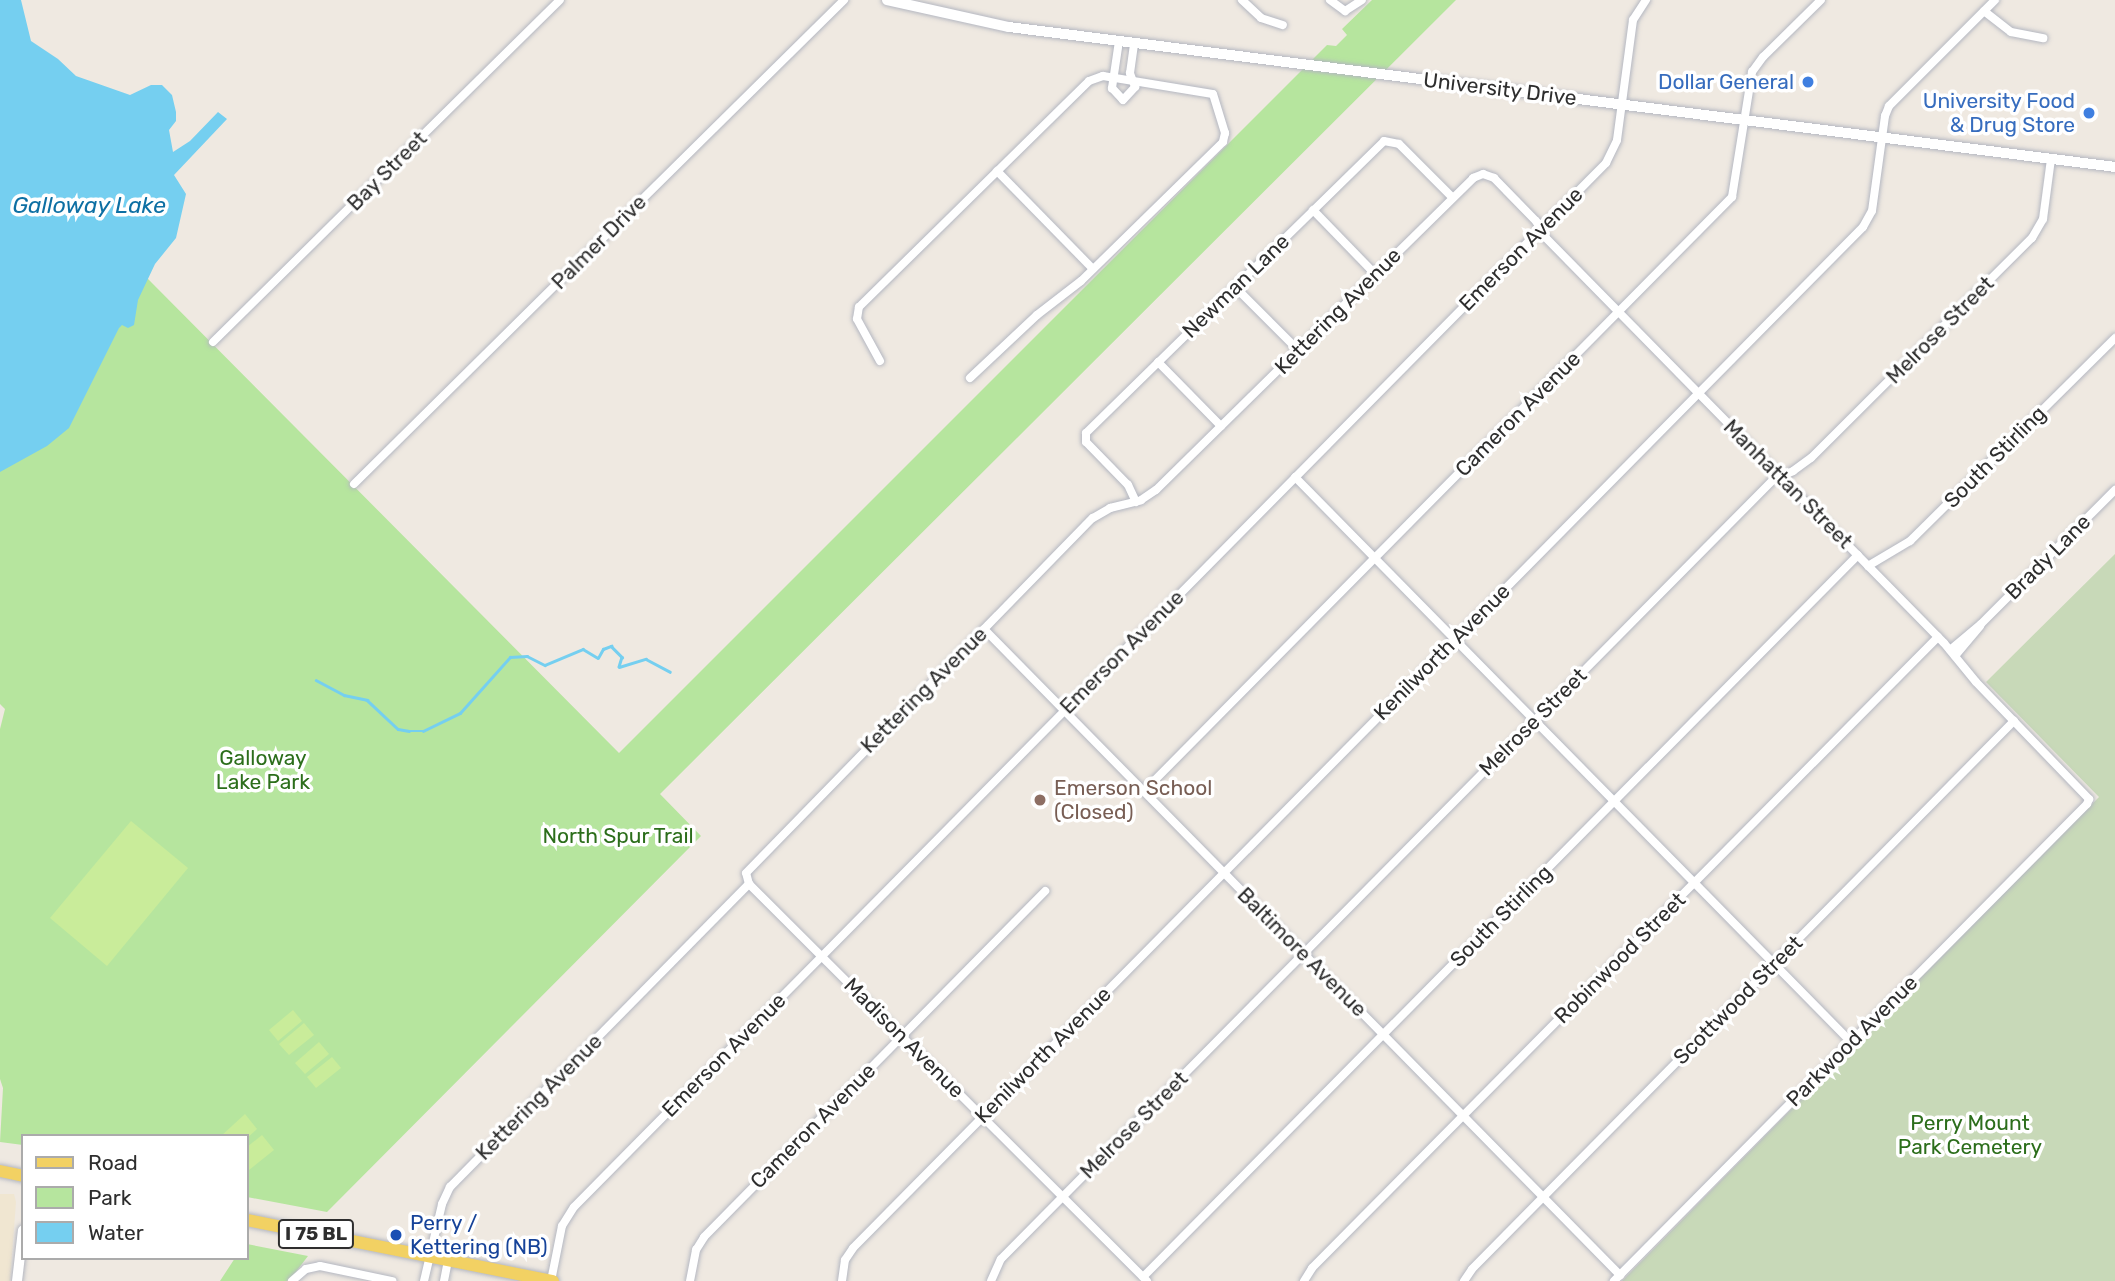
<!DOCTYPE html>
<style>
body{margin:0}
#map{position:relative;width:2115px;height:1281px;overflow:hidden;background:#efe9e1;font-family:Rubik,sans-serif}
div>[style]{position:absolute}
.education>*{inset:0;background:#f0e6d1}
.green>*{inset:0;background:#b6e59e}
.cemetery>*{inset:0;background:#c8d9b8}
.pitch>*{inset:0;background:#c9ec9a}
.water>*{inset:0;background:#75cff0}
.stream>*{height:2.5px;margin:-1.25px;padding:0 1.25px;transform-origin:1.25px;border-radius:1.25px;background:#75cff0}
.roads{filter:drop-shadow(0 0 2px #b4b7c1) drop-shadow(0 0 2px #b4b7c1)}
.minor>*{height:8px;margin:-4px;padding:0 4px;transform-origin:4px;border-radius:4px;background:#fff}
.tertiary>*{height:10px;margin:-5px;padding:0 5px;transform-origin:5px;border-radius:5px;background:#fff}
.secondary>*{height:10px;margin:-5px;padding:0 5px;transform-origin:5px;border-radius:5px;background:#fff}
.primary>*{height:12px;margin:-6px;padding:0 6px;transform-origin:6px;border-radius:6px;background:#f2d163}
.dots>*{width:19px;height:19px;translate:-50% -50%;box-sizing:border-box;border:4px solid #fff;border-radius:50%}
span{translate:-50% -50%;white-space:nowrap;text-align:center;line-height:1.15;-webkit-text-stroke:7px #fff;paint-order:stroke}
.shield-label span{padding:2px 5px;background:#fff;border:2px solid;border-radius:5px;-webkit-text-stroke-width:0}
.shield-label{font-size:19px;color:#2e2e2e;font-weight:700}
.shop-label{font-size:21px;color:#366cbe}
.right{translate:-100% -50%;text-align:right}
.street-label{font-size:21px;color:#2e2e2e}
.park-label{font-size:21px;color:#2c6e1b}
.education-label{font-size:21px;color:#785e54}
.left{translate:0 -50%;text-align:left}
.transit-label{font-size:21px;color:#164399}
.water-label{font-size:23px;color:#0d6fa3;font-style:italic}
.legend{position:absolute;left:21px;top:1134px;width:228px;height:126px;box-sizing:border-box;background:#fff;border:2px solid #ababab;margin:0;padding:9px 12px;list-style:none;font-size:21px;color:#2e2e2e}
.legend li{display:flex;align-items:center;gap:14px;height:35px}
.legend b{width:35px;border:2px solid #ababab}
</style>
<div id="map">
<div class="education">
<div style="clip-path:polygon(0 1194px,14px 1194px,16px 1202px,10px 1281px,0 1281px)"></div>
</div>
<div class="green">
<div style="clip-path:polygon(1372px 0,1456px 0,660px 794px,701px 836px,327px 1212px,247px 1197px,247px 1136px,23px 1136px,23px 1145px,0 1142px,3px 1088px,0 1079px,0 729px,5px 709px,0 704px,0 130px,619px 753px,1327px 45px,1336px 46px,1347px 35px,1342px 29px)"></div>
<div style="clip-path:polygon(247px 1244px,308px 1256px,289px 1281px,220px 1281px,235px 1258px,247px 1258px)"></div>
</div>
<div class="cemetery">
<div style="clip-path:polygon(2115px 554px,2115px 1281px,1622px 1281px,2099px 797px,1986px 682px)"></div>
</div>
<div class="pitch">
<div style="clip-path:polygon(131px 821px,188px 868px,107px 966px,50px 918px)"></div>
<div style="clip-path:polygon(293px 1010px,302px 1021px,278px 1041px,269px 1030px)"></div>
<div style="clip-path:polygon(304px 1023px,314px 1035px,289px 1055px,279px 1044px)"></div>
<div style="clip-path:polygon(319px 1042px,329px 1054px,305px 1074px,295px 1063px)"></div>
<div style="clip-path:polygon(332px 1057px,341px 1068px,316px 1088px,307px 1077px)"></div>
<div style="clip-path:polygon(245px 1114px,257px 1129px,247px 1138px,221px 1136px)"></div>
<div style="clip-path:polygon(262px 1135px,274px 1150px,249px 1170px,247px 1147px)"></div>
</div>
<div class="water">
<div style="clip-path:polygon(0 0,21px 0,31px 41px,58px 59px,76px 76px,130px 95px,151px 85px,162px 85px,172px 95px,176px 112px,176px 121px,169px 130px,173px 152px,190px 141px,218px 112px,227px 119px,174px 175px,186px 194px,176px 238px,155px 264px,138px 300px,134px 325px,128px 328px,122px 325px,119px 328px,69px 428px,47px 446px,0 472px)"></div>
</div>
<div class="stream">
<div style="left:316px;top:680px;width:32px;rotate:28deg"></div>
<div style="left:344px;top:695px;width:24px;rotate:12deg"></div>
<div style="left:367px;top:700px;width:42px;rotate:43.1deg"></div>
<div style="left:398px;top:729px;width:11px;rotate:10deg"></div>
<div style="left:409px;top:731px;width:14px"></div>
<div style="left:423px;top:731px;width:41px;rotate:-25.9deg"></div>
<div style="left:460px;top:713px;width:75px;rotate:-48.2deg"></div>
<div style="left:510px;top:657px;width:17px;rotate:-3deg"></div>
<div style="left:527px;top:656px;width:20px;rotate:27deg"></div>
<div style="left:545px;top:665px;width:41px;rotate:-22.8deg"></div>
<div style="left:583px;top:649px;width:17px;rotate:31deg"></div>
<div style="left:598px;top:658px;width:10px;rotate:-61deg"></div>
<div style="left:603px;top:649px;width:9px;rotate:-21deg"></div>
<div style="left:611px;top:646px;width:16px;rotate:45deg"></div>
<div style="left:622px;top:657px;width:10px;rotate:107deg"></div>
<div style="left:619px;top:667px;width:28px;rotate:-17deg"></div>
<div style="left:646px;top:659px;width:27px;rotate:28deg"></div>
</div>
<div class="roads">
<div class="minor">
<div style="left:1242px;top:0;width:26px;rotate:43deg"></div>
<div style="left:1261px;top:18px;width:23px;rotate:18deg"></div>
<div style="left:1330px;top:0;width:19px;rotate:36deg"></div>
<div style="left:1345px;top:11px;width:20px;rotate:-33deg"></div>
<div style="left:1984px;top:11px;width:34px;rotate:38deg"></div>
<div style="left:2011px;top:32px;width:33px;rotate:11deg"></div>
<div style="left:1119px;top:41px;width:48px;rotate:98.5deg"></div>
<div style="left:1112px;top:88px;width:16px;rotate:47deg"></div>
<div style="left:1123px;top:100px;width:18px;rotate:-47deg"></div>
<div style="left:1135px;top:87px;width:15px;rotate:-110deg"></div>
<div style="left:1130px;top:73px;width:30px;rotate:-82deg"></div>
<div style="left:997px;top:171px;width:137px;rotate:45.6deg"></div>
<div style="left:1313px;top:210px;width:89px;rotate:45.9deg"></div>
<div style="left:1235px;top:287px;width:89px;rotate:45deg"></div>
<div style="left:213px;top:342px;width:487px;rotate:-44.6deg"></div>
<div style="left:880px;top:361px;width:48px;rotate:-118.7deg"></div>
<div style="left:857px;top:319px;width:12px;rotate:-81deg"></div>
<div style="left:859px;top:307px;width:322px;rotate:-44.5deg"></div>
<div style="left:1089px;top:81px;width:15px;rotate:-20deg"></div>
<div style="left:1103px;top:76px;width:111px;rotate:9.3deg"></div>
<div style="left:1213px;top:94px;width:41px;rotate:72.9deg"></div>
<div style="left:1225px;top:133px;width:9px;rotate:103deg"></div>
<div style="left:1223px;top:142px;width:199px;rotate:135.6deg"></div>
<div style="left:1081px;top:281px;width:56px;rotate:142.3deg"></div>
<div style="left:1037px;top:315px;width:92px;rotate:136.8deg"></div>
<div style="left:1158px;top:362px;width:90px;rotate:45.5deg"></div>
<div style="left:1295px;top:477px;width:793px;rotate:45.46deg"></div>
<div style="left:354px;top:484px;width:689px;rotate:-44.65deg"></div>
<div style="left:1136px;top:502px;width:19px;rotate:-115deg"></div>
<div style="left:1128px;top:485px;width:60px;rotate:-134.3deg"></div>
<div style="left:1086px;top:442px;width:9px;rotate:-90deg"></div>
<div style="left:1086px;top:433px;width:417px;rotate:-44.4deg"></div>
<div style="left:1384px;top:141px;width:15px;rotate:11deg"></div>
<div style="left:1399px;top:144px;width:76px;rotate:45deg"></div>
<div style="left:1868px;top:566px;width:49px;rotate:-30.8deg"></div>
<div style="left:1910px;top:541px;width:289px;rotate:-44.7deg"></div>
<div style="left:984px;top:629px;width:907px;rotate:45.45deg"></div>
<div style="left:1950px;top:650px;width:40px;rotate:-40deg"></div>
<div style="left:1981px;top:624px;width:190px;rotate:-45deg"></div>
<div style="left:1955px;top:656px;width:39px;rotate:-50deg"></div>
<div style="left:1144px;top:791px;width:836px;rotate:-45.29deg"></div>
<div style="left:1732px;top:197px;width:127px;rotate:-80.9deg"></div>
<div style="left:1752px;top:72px;width:19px;rotate:-54deg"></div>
<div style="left:1763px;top:57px;width:81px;rotate:-44.5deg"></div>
<div style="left:1143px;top:1277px;width:1016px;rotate:-45.28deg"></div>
<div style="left:292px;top:1281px;width:18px;rotate:-41deg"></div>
<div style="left:306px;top:1269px;width:14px;rotate:-12deg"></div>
<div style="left:320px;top:1266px;width:74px;rotate:11.8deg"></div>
<div style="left:424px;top:1281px;width:79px;rotate:-76.8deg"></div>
<div style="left:442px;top:1204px;width:19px;rotate:-65deg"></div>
<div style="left:450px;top:1187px;width:426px;rotate:-45.4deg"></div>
<div style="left:444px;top:1281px;width:21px;rotate:-79deg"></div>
<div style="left:551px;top:1281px;width:56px;rotate:-78.7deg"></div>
<div style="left:562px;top:1226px;width:22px;rotate:-58deg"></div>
<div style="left:574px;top:1207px;width:1468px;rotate:-45.33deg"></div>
<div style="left:1606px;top:163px;width:25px;rotate:-64deg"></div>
<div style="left:1617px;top:140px;width:121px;rotate:-82.4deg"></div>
<div style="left:1633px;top:20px;width:24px;rotate:-57deg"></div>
<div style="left:690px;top:1281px;width:32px;rotate:-79deg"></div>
<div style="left:696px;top:1250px;width:15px;rotate:-58deg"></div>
<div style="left:704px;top:1237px;width:486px;rotate:-45.4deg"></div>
<div style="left:842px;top:1281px;width:21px;rotate:-82deg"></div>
<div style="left:845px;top:1260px;width:14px;rotate:-56deg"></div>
<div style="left:853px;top:1248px;width:1436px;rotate:-45.31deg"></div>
<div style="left:1863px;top:227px;width:18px;rotate:-61deg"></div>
<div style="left:1872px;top:211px;width:96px;rotate:-82.2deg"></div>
<div style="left:1885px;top:116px;width:11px;rotate:-68deg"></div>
<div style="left:1889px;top:106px;width:150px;rotate:-45deg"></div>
<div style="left:991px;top:1281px;width:24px;rotate:-66deg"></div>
<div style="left:1001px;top:1259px;width:1097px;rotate:-45.26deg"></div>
<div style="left:1773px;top:480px;width:22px;rotate:-24deg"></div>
<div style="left:1793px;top:471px;width:22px;rotate:-36deg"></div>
<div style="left:1811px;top:458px;width:312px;rotate:-44.9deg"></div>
<div style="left:2032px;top:238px;width:22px;rotate:-60deg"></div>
<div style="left:2043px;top:219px;width:61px;rotate:-82.4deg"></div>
<div style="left:1147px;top:1281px;width:562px;rotate:-135.07deg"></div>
<div style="left:749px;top:884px;width:11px;rotate:-105deg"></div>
<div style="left:746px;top:873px;width:496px;rotate:-45.7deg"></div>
<div style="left:1093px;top:518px;width:20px;rotate:-30deg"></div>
<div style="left:1110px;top:508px;width:32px;rotate:-14deg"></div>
<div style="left:1141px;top:500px;width:18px;rotate:-34deg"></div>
<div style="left:1156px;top:490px;width:445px;rotate:-44.5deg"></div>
<div style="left:1473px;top:178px;width:11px;rotate:-22deg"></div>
<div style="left:1483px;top:174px;width:12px;rotate:20deg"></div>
<div style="left:1494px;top:178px;width:60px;rotate:45.7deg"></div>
<div style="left:1536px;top:221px;width:18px;rotate:61deg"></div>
<div style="left:1545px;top:237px;width:569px;rotate:45.5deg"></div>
<div style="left:1944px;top:643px;width:50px;rotate:50.6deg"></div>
<div style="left:1976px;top:682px;width:163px;rotate:46deg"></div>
<div style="left:2089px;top:799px;width:5px;rotate:112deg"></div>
<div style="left:2087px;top:804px;width:672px;rotate:134.76deg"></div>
<div style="left:1304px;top:1281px;width:15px;rotate:-58deg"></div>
<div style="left:1312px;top:1268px;width:889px;rotate:-45.23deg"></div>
<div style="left:1464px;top:1281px;width:14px;rotate:-56deg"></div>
<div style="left:1472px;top:1269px;width:771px;rotate:-45.32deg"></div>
</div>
<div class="tertiary">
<div style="left:17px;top:1281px;width:51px;rotate:-83.3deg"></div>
</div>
<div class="secondary">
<div style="left:887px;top:0;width:125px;rotate:12.5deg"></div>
<div style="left:1009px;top:27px;width:1115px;rotate:7.21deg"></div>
</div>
<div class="primary">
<div style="left:0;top:1171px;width:24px;rotate:12deg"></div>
<div style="left:247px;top:1220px;width:312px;rotate:11.3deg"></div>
</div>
</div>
<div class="dots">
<div style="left:1808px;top:82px;background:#3f7fe0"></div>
<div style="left:2089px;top:113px;background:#3f7fe0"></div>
<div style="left:1040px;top:800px;background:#8d6e63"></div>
<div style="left:396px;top:1235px;background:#1a4fb4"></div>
</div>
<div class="shield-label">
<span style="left:316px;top:1234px">I 75 BL</span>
</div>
<div class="shop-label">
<span class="right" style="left:1794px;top:82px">Dollar General</span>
<span class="right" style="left:2075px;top:113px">University Food<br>&amp; Drug Store</span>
</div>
<div class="street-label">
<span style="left:1500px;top:89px;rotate:7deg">University Drive</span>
<span style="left:387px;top:171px;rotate:-45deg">Bay Street</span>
<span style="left:599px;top:242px;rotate:-45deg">Palmer Drive</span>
<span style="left:1521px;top:249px;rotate:-45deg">Emerson Avenue</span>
<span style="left:1236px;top:286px;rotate:-44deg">Newman Lane</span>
<span style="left:1338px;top:311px;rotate:-45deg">Kettering Avenue</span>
<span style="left:1940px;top:330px;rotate:-45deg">Melrose Street</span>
<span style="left:1518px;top:414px;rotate:-45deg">Cameron Avenue</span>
<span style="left:1995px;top:457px;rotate:-45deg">South Stirling</span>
<span style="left:1788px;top:484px;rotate:45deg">Manhattan Street</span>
<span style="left:2048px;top:557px;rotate:-45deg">Brady Lane</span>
<span style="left:1122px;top:652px;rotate:-45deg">Emerson Avenue</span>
<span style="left:1442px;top:652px;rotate:-45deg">Kenilworth Avenue</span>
<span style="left:924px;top:690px;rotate:-45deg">Kettering Avenue</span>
<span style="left:1533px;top:722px;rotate:-45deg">Melrose Street</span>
<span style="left:1501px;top:916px;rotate:-45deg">South Stirling</span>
<span style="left:1302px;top:952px;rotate:45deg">Baltimore Avenue</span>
<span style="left:1620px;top:958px;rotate:-45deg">Robinwood Street</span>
<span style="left:1738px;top:1000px;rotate:-45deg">Scottwood Street</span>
<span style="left:904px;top:1038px;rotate:45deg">Madison Avenue</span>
<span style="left:1852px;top:1041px;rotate:-45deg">Parkwood Avenue</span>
<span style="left:724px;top:1055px;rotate:-45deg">Emerson Avenue</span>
<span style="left:1043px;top:1055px;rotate:-45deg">Kenilworth Avenue</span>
<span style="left:539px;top:1097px;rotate:-45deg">Kettering Avenue</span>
<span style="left:1134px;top:1125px;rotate:-45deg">Melrose Street</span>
<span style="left:813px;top:1126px;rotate:-45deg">Cameron Avenue</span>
</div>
<div class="park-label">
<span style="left:263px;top:770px">Galloway<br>Lake Park</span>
<span style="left:618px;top:836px">North Spur Trail</span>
<span style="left:1970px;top:1135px">Perry Mount<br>Park Cemetery</span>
</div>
<div class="education-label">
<span class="left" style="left:1054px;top:800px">Emerson School<br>(Closed)</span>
</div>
<div class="transit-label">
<span class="left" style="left:410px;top:1235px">Perry /<br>Kettering (NB)</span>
</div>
<div class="water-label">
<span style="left:89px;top:205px">Galloway Lake</span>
</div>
<ul class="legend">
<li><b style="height:9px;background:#f2d163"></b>Road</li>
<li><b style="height:19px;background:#b6e59e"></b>Park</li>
<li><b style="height:19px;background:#75cff0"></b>Water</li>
</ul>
</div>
